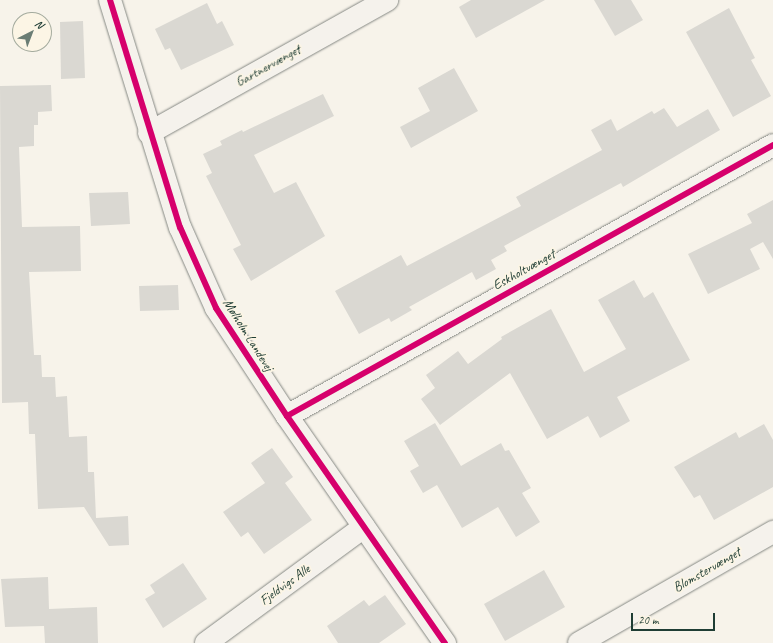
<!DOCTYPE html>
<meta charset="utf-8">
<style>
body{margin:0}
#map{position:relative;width:773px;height:643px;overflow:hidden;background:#f7f3ea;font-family:Caveat,sans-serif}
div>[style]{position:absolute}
.building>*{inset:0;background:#dad8d2}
.roads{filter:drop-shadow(0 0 1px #868984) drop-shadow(0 0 1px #868984)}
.minor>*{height:22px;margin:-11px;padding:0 11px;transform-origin:11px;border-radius:11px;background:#f5f2ec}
.cycleway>*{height:6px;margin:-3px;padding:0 3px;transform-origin:3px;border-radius:3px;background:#d6006c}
span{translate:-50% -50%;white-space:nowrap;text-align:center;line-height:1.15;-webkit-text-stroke:3.5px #fcf5e5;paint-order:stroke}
.street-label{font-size:14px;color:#1f3d34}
.north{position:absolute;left:12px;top:12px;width:40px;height:40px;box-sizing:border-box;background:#fcf5e5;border:1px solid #a4ab9e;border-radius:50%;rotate:42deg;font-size:11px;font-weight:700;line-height:16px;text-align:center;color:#1f3d34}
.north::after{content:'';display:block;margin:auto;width:14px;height:18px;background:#6b7d74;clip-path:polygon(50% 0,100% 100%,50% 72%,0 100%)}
.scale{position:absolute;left:631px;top:613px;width:84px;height:18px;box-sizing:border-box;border:2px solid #1f3d34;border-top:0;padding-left:5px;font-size:12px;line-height:14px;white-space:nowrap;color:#1f3d34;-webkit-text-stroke:3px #fcf5e5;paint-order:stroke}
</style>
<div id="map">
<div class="building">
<div style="clip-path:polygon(471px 0,545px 0,476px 38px,459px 7px)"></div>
<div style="clip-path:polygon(594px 0,631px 0,643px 20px,615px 36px)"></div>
<div style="clip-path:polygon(207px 3px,217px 24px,222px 21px,234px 45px,181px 70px,170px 48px,165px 50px,155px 29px)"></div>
<div style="clip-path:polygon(729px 8px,755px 58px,751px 60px,771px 96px,733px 117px,686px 32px)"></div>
<div style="clip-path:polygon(83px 21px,85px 78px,61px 79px,60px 22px)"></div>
<div style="clip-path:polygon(454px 68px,478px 111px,411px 148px,400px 127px,430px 111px,418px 88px)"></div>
<div style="clip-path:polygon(51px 85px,52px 111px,38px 112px,38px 125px,34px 125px,34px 146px,19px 147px,22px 227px,80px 226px,81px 271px,29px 272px,34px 355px,41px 355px,42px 377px,55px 377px,56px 397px,67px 396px,69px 437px,87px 436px,88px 472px,94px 472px,96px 518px,128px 516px,129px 545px,109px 546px,84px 507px,38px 509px,35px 434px,29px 434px,28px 402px,2px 403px,0 86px)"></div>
<div style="clip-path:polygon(323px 94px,334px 116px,254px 155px,274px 193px,296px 182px,325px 236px,251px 281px,233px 249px,241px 245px,206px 176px,212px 173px,203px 154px,222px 145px,220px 141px,242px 130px,243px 132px)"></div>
<div style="clip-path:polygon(664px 108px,677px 127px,708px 109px,720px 130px,623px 187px,621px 183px,504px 246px,507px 251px,491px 260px,496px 269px,476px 280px,472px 272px,409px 307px,412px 310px,391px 322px,389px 318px,359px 334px,335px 291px,401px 255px,407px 266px,521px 206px,516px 197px,602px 150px,591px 130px,611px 119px,617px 131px,652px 111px,654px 114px)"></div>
<div style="clip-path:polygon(128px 192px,130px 224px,91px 226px,89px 193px)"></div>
<div style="clip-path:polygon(773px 200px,773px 259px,763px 242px,750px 249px,760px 269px,708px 294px,688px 254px,752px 223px,747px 214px)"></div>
<div style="clip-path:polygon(634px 280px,644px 298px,653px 292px,690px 360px,617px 397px,630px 421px,600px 438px,588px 416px,547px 439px,510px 373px,440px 425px,421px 399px,435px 388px,426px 375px,458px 351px,468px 364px,502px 339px,501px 337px,551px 309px,584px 372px,626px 349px,598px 300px)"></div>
<div style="clip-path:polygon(178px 285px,179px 310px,140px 311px,139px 286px)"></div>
<div style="clip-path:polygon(435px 423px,461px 466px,501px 443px,505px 451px,509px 450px,531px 488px,522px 493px,540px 522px,516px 537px,498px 507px,462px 528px,437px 485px,423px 493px,410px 471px,419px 466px,404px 441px)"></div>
<div style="clip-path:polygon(764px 424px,773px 440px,773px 487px,714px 520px,700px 495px,694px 498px,674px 467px,736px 432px,739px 438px)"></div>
<div style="clip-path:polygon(272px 448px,293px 477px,285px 483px,312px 520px,264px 554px,248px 532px,241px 537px,223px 512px,265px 483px,251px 463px)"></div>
<div style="clip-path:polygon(183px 563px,207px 599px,163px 628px,145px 599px,155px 593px,150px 585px)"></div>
<div style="clip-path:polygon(544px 570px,565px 607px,505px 641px,484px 604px)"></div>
<div style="clip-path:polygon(48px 577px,49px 609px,97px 607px,98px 643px,45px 643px,44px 626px,5px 627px,1px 579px)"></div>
<div style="clip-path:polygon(385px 595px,406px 624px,379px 643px,338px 643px,327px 626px,364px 600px,369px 606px)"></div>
</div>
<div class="roads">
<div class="minor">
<div style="left:110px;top:0;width:238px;rotate:72.9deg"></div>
<div style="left:180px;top:227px;width:89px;rotate:66deg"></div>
<div style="left:216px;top:308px;width:129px;rotate:56.7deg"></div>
<div style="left:287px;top:416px;width:277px;rotate:55.2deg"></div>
<div style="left:149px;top:133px;width:273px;rotate:-29.2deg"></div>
<div style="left:287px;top:416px;width:556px;rotate:-29.14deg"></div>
<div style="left:206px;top:643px;width:196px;rotate:-36.3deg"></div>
<div style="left:579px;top:643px;width:224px;rotate:-29.8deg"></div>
</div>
</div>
<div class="cycleway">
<div style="left:110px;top:0;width:238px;rotate:72.9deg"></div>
<div style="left:180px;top:227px;width:89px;rotate:66deg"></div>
<div style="left:216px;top:308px;width:129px;rotate:56.7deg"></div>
<div style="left:287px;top:416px;width:277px;rotate:55.2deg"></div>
<div style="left:287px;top:416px;width:556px;rotate:-29.14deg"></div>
</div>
<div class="street-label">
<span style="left:268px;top:66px;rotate:-29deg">Gartnervænget</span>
<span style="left:524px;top:270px;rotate:-29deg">Eskholtvænget</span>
<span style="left:248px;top:335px;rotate:58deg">Mølholm Landevej</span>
<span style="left:707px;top:570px;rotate:-30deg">Blomstervænget</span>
<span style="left:285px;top:585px;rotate:-36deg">Fjeldvigs Alle</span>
</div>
<div class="north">N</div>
<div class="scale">20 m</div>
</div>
